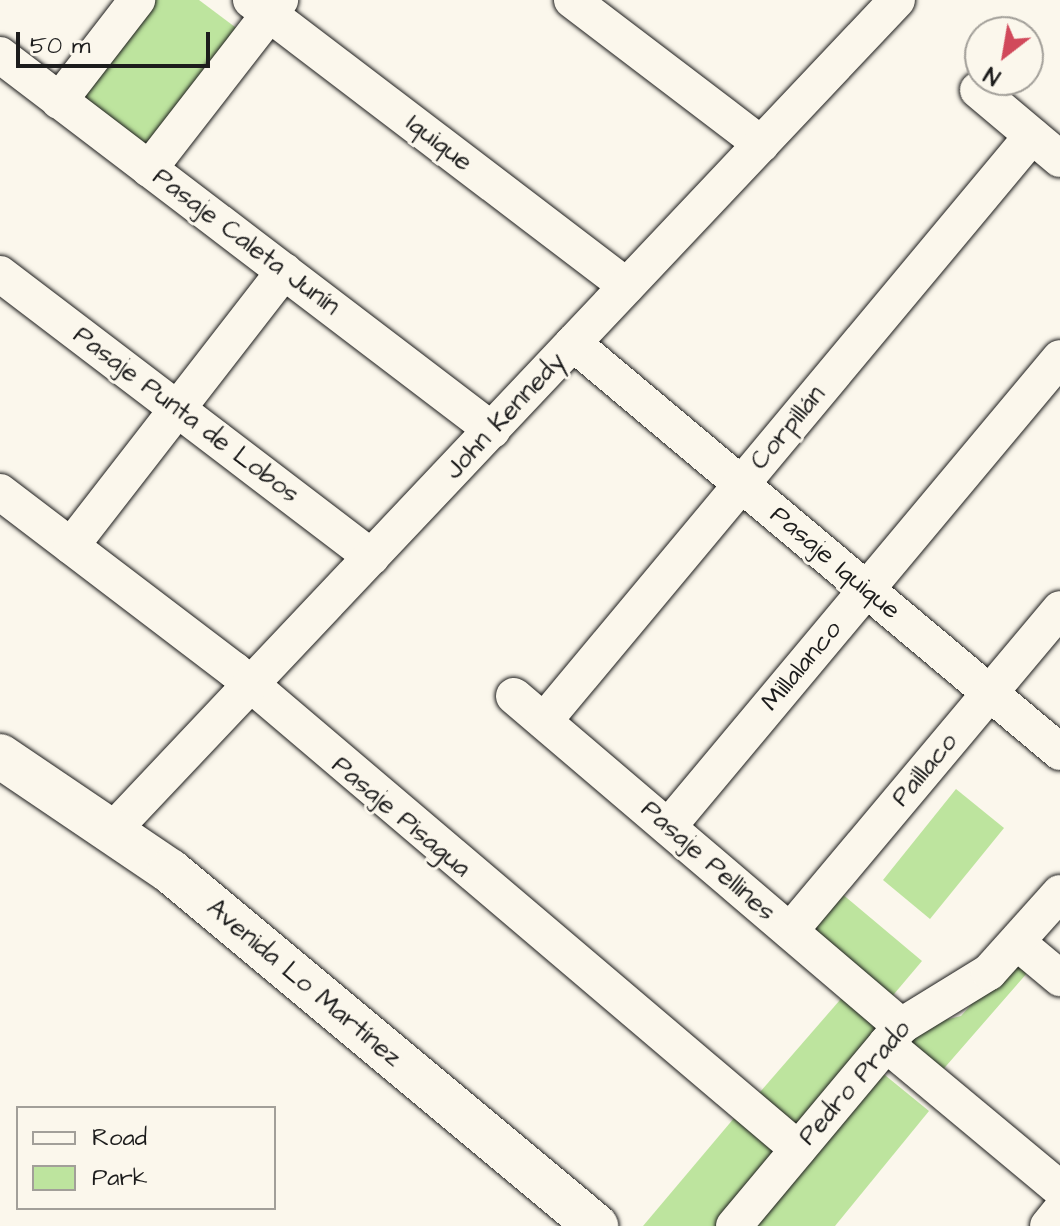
<!DOCTYPE html>
<meta charset="utf-8">
<style>
body{margin:0}
#map{position:relative;width:1060px;height:1226px;overflow:hidden;background:#fbf7ec;font-family:"Architects Daughter",sans-serif}
div>[style]{position:absolute}
.green>*{inset:0;background:#bde49e}
.roads{filter:drop-shadow(0 0 2px #1c1c1c) drop-shadow(0 0 2px #1c1c1c)}
.minor>*{height:36px;margin:-18px;padding:0 18px;transform-origin:18px;border-radius:18px;background:#fbf7ec}
.major>*{height:44px;margin:-22px;padding:0 22px;transform-origin:22px;border-radius:22px;background:#fbf7ec}
span{translate:-50% -50%;white-space:nowrap;text-align:center;line-height:1.15;-webkit-text-stroke:6px #fbf7ec;paint-order:stroke}
.street-label{font-size:26px;color:#1c1c1c}
.legend{position:absolute;left:16px;top:1106px;width:260px;height:104px;box-sizing:border-box;background:#fbf7ec;border:2px solid #a29f99;margin:0;padding:10px 14px;list-style:none;font-size:24px;color:#1c1c1c}
.legend li{display:flex;align-items:center;gap:16px;height:40px}
.legend b{width:40px;border:2px solid #a29f99}
.north{position:absolute;left:964px;top:16px;width:80px;height:80px;box-sizing:border-box;background:#fbf7ec;border:2px solid #a29f99;border-radius:50%;rotate:211deg;font-size:22px;font-weight:700;line-height:32px;text-align:center;color:#1c1c1c}
.north::after{content:'';display:block;margin:auto;width:28px;height:36px;background:#d1495b;clip-path:polygon(50% 0,100% 100%,50% 72%,0 100%)}
.scale{position:absolute;left:16px;top:32px;width:194px;height:36px;box-sizing:border-box;border:4px solid #1c1c1c;border-top:0;padding-left:10px;font-size:24px;line-height:28px;white-space:nowrap;color:#1c1c1c;-webkit-text-stroke:6px #fbf7ec;paint-order:stroke}
</style>
<div id="map">
<div class="green">
<div style="clip-path:polygon(149px 0,199px 0,239px 30px,146px 151px,75px 96px)"></div>
<div style="clip-path:polygon(956px 789px,1004px 828px,930px 919px,883px 880px)"></div>
<div style="clip-path:polygon(841px 893px,922px 961px,889px 1000px,808px 933px)"></div>
<div style="clip-path:polygon(1013px 957px,1028px 972px,940px 1073px,906px 1043px,920px 1026px,961px 1016px)"></div>
<div style="clip-path:polygon(846px 993px,887px 1028px,796px 1134px,754px 1099px)"></div>
<div style="clip-path:polygon(875px 1067px,929px 1111px,835px 1226px,745px 1226px)"></div>
<div style="clip-path:polygon(740px 1111px,787px 1151px,724px 1226px,643px 1226px)"></div>
</div>
<div class="roads">
<div class="minor">
<div style="left:251px;top:0;width:472px;rotate:37.3deg"></div>
<div style="left:572px;top:0;width:238px;rotate:37.3deg"></div>
<div style="left:0;top:55px;width:619px;rotate:37.31deg"></div>
<div style="left:978px;top:90px;width:107px;rotate:40.1deg"></div>
<div style="left:59px;top:101px;width:128px;rotate:-52.3deg"></div>
<div style="left:149px;top:169px;width:214px;rotate:-52.2deg"></div>
<div style="left:0;top:274px;width:467px;rotate:37.3deg"></div>
<div style="left:573px;top:343px;width:636px;rotate:40.02deg"></div>
<div style="left:0;top:492px;width:294px;rotate:37.3deg"></div>
<div style="left:234px;top:670px;width:740px;rotate:40.34deg"></div>
<div style="left:71px;top:546px;width:348px;rotate:-52.2deg"></div>
<div style="left:514px;top:696px;width:509px;rotate:40.45deg"></div>
<div style="left:544px;top:721px;width:762px;rotate:-50.17deg"></div>
<div style="left:668px;top:827px;width:611px;rotate:-50.11deg"></div>
<div style="left:112px;top:831px;width:1143px;rotate:-46.63deg"></div>
<div style="left:790px;top:931px;width:420px;rotate:-50deg"></div>
<div style="left:1018px;top:943px;width:55px;rotate:39.8deg"></div>
<div style="left:886px;top:1044px;width:226px;rotate:39.8deg"></div>
<div style="left:734px;top:1226px;width:261px;rotate:-50.1deg"></div>
<div style="left:901px;top:1026px;width:103px;rotate:-31.5deg"></div>
<div style="left:989px;top:972px;width:106px;rotate:-48.1deg"></div>
<div style="left:1048px;top:1226px;width:19px;rotate:-51deg"></div>
</div>
<div class="major">
<div style="left:0;top:756px;width:205px;rotate:34.1deg"></div>
<div style="left:170px;top:871px;width:555px;rotate:39.81deg"></div>
</div>
</div>
<div class="street-label">
<span style="left:439px;top:143px;rotate:37deg">Iquique</span>
<span style="left:246px;top:242px;rotate:37deg">Pasaje Caleta Junín</span>
<span style="left:186px;top:415px;rotate:37deg">Pasaje Punta de Lobos</span>
<span style="left:505px;top:416px;rotate:-47deg">John Kennedy</span>
<span style="left:788px;top:428px;rotate:-50deg">Corpillán</span>
<span style="left:835px;top:563px;rotate:40deg">Pasaje Iquique</span>
<span style="left:802px;top:666px;rotate:-50deg">Millalanco</span>
<span style="left:925px;top:770px;rotate:-50deg">Paillaco</span>
<span style="left:401px;top:817px;rotate:40deg">Pasaje Pisagua</span>
<span style="left:708px;top:861px;rotate:41deg">Pasaje Pellines</span>
<span style="left:304px;top:983px;rotate:40deg">Avenida Lo Martínez</span>
<span style="left:855px;top:1083px;rotate:-49deg">Pedro Prado</span>
</div>
<ul class="legend">
<li><b style="height:10px;background:#fbf7ec"></b>Road</li>
<li><b style="height:22px;background:#bde49e"></b>Park</li>
</ul>
<div class="north">N</div>
<div class="scale">50 m</div>
</div>
